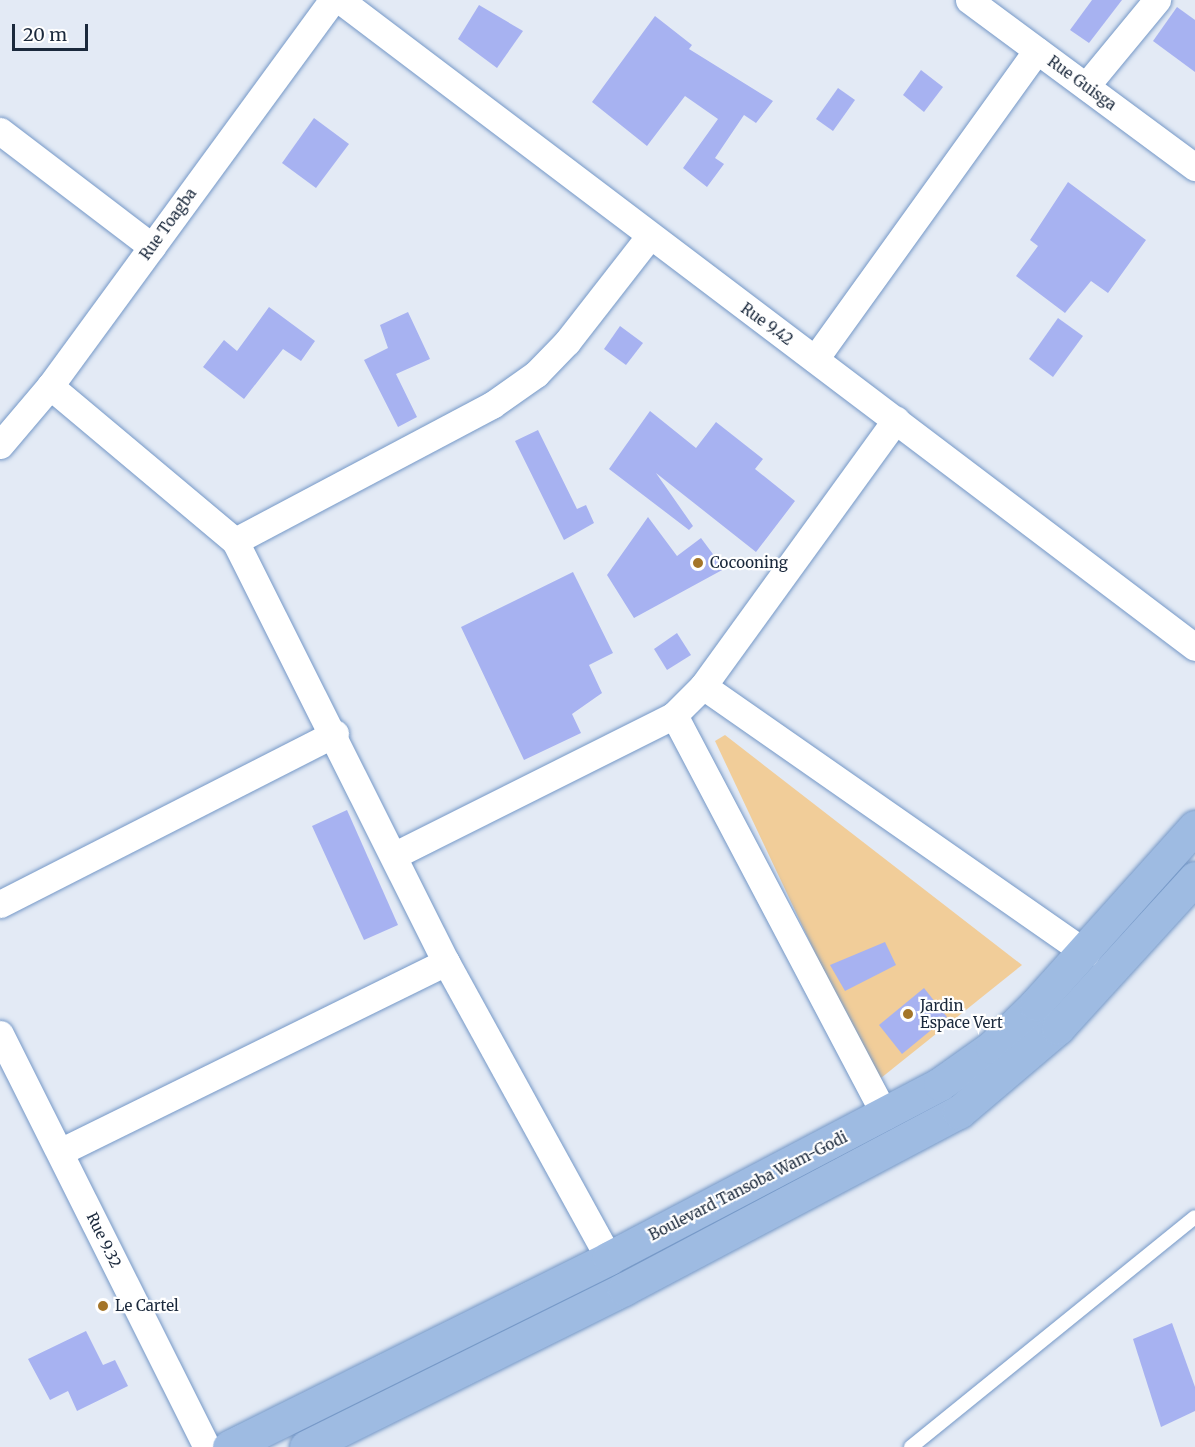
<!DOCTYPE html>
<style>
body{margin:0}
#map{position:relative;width:1195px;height:1447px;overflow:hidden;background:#e3eaf5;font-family:Merriweather,serif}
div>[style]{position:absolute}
.green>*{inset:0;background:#f1cd99}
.building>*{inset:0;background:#a7b2f1}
.roads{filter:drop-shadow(0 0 2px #7598c7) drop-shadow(0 0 2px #7598c7)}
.service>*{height:14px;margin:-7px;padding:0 7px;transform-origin:7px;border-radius:7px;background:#fff}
.minor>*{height:27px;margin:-13.5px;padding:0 13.5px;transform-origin:13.5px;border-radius:13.5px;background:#fff}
.primary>*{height:33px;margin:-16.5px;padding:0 16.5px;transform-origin:16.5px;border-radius:16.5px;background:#9ebbe2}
.dots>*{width:16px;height:16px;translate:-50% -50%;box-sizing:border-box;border:3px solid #fff;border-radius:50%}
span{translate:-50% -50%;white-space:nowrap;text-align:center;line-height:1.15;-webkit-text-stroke:4.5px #fff;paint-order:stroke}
.street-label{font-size:15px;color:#1b293c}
.poi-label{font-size:15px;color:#1b293c}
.left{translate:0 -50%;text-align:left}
.scale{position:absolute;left:12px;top:24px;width:76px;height:27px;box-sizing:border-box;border:3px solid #1b293c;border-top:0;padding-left:8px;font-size:18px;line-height:21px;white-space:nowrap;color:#1b293c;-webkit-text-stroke:4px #fff;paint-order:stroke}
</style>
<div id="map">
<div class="green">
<div style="clip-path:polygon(725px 735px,1022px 965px,876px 1082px,715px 741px)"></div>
</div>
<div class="building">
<div style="clip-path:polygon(1092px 0,1122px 0,1089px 43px,1070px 30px)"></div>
<div style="clip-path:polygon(479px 5px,523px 31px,497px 68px,458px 39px)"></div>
<div style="clip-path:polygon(1177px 7px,1195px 20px,1195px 72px,1153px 41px)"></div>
<div style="clip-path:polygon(655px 16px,692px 45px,689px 49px,773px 101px,756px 123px,744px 115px,715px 158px,724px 164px,707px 187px,683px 168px,718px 119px,685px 96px,647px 146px,592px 102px)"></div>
<div style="clip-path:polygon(921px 70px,943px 87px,924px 112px,903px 95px)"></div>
<div style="clip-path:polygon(838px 88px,855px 100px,833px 131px,816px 119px)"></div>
<div style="clip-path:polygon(314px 118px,349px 144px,316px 188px,282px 163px)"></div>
<div style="clip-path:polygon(1068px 182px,1146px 240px,1108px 293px,1091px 281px,1065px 313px,1016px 276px,1038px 246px,1030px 240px)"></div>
<div style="clip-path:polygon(269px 307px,315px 341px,301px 361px,283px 349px,244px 399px,203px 367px,224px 340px,237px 351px)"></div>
<div style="clip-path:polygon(408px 312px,430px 359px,396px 374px,417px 417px,398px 427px,364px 360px,388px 348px,380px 325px)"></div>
<div style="clip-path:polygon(1058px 318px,1083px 336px,1053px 377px,1029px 359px)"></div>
<div style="clip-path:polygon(620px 326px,643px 343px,626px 365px,604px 349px)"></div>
<div style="clip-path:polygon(650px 411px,696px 448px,716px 422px,763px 459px,755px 469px,795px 501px,756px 552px,656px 473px,693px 526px,689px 530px,609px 469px)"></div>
<div style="clip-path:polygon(538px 430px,577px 509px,586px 505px,594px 523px,564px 540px,515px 441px)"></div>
<div style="clip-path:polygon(648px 517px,677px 556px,701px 538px,724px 569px,634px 618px,607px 575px)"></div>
<div style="clip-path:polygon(573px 572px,613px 653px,589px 665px,602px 693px,572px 714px,581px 733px,524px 760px,461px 627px)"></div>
<div style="clip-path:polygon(677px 633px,691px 655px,667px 670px,654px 649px)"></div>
<div style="clip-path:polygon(347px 810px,398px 925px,364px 940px,312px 826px)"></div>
<div style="clip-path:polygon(885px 942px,896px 965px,845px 991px,830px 965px)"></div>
<div style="clip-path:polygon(924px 988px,947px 1017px,902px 1054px,879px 1025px)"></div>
<div style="clip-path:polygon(1172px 1323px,1195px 1387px,1195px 1411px,1161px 1427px,1133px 1339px)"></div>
<div style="clip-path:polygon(86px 1331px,103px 1365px,115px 1360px,128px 1386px,77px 1411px,68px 1391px,50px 1400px,28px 1359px)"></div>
</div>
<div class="roads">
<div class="service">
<div style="left:911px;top:1447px;width:365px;rotate:-39deg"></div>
</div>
<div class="minor">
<div style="left:340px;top:0;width:1072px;rotate:37.12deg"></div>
<div style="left:969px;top:0;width:281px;rotate:36.5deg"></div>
<div style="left:1086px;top:86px;width:112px;rotate:-50.5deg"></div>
<div style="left:0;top:131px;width:191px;rotate:37.3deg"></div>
<div style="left:815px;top:359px;width:380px;rotate:-54.3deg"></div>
<div style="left:50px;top:386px;width:241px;rotate:40deg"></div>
<div style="left:235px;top:541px;width:471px;rotate:63.4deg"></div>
<div style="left:446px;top:962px;width:338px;rotate:61.2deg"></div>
<div style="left:0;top:445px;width:77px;rotate:-49.7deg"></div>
<div style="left:50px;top:386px;width:478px;rotate:-53.8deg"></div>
<div style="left:235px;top:541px;width:291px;rotate:-27.9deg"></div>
<div style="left:492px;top:405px;width:54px;rotate:-35.2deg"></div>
<div style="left:536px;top:374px;width:45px;rotate:-45.9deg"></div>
<div style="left:567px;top:342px;width:132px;rotate:-52.1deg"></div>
<div style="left:703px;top:686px;width:467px;rotate:34.9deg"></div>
<div style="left:674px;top:715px;width:453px;rotate:62.2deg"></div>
<div style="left:395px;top:855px;width:312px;rotate:-26.6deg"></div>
<div style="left:674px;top:715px;width:41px;rotate:-45deg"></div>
<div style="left:703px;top:686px;width:329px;rotate:-54.1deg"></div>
<div style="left:0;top:904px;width:376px;rotate:-27deg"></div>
<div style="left:0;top:1034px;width:462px;rotate:63.4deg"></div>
<div style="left:60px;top:1152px;width:430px;rotate:-26.2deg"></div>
</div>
<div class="primary">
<div style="left:229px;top:1447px;width:424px;rotate:-26.4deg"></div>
<div style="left:609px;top:1258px;width:374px;rotate:-27.7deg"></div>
<div style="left:940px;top:1084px;width:64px;rotate:-35.4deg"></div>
<div style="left:992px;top:1047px;width:62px;rotate:-44.3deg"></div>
<div style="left:1036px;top:1004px;width:238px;rotate:-48.1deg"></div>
<div style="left:306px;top:1447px;width:355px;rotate:-26.4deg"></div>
<div style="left:624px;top:1289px;width:379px;rotate:-27.9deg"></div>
<div style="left:959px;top:1112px;width:130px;rotate:-40.3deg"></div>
<div style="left:1058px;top:1028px;width:203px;rotate:-47.6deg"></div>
</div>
</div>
<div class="dots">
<div style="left:698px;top:563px;background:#a47529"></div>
<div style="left:908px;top:1014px;background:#a47529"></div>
<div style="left:103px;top:1306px;background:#a47529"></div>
</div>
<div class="street-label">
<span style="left:1082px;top:83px;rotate:36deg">Rue Guisga</span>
<span style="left:168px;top:224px;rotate:-54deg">Rue Toagba</span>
<span style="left:767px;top:324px;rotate:36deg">Rue 9.42</span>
<span style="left:748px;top:1186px;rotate:-27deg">Boulevard Tansoba Wam-Godi</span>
<span style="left:104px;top:1240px;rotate:64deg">Rue 9.32</span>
</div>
<div class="poi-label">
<span class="left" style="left:710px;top:563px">Cocooning</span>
<span class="left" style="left:920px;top:1014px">Jardin<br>Espace Vert</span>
<span class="left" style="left:115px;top:1306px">Le Cartel</span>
</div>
<div class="scale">20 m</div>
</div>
